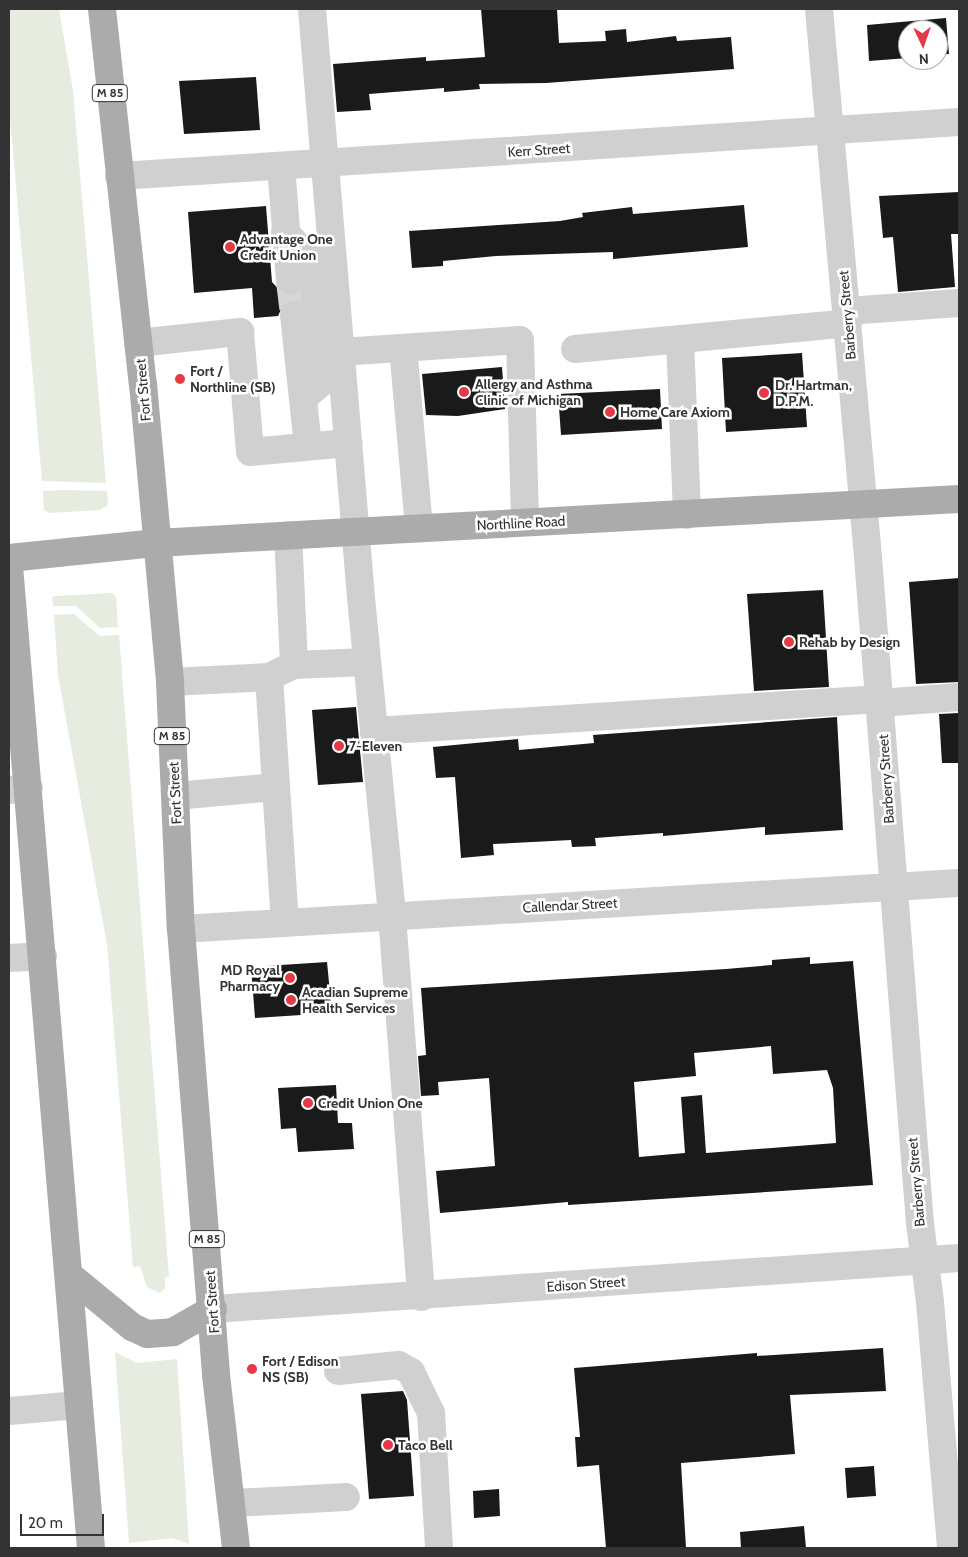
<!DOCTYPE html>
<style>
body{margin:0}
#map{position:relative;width:968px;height:1557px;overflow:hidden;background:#fff;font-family:Cabin,sans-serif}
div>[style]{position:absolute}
.green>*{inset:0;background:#e6ecdf}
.building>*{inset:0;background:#1a1a1a}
.minor-tunnel>*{height:28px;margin-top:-14px;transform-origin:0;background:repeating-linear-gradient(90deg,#d6d6d6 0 28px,transparent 0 42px)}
.minor>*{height:28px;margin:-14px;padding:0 14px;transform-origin:14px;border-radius:14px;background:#d0d0d0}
.major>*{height:28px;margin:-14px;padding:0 14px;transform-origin:14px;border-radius:14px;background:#ababab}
.dots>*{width:14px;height:14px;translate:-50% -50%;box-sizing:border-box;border:2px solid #fff;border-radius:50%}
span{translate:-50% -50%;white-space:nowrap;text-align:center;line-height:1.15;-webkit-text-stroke:5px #fff;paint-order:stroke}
.shield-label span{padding:1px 4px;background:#fff;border:1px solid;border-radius:4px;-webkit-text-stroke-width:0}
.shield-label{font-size:12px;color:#333;font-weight:700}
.street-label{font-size:14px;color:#333}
.poi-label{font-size:14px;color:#333;font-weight:700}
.left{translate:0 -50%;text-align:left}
.right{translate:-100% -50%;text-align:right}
.frame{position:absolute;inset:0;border:10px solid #333;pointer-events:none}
.north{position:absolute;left:898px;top:20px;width:50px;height:50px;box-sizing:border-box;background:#fff;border:1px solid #adadad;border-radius:50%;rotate:177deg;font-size:14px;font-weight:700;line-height:20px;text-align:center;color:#333}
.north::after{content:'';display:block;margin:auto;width:18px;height:22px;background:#e63946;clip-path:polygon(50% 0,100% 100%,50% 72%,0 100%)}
.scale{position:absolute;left:20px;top:1514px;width:84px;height:22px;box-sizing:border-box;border:2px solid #333;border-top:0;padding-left:6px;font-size:15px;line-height:18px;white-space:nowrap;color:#333;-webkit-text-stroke:4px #fff;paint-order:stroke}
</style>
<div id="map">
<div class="green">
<div style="clip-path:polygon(9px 9px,59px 9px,73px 91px,106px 483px,42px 481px,9px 107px)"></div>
<div style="clip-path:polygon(63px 490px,107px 491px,108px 505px,100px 510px,49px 513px,44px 510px,43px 491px)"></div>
<div style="clip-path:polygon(112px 593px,116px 597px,118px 627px,100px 628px,76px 606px,53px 606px,52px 598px,55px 596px)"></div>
<div style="clip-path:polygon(74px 614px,100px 636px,119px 635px,169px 1277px,165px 1277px,165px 1288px,160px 1293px,147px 1287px,140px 1266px,133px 1267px,107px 945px,58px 675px,54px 615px)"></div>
<div style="clip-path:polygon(115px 1352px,137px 1363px,177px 1359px,189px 1544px,172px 1538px,129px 1543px)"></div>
</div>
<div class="building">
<div style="clip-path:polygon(481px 9px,557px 9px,559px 43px,606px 41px,605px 31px,626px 29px,627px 42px,676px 36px,677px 41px,731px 37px,734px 69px,546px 83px,479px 84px,480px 89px,444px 92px,444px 88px,369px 94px,371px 110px,337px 112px,333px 64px,426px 57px,426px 61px,485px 57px)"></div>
<div style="clip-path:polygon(946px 18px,949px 54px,938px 55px,938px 30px,908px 30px,908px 58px,869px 61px,867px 25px)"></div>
<div style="clip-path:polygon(256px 77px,260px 130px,184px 134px,179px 81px)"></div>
<div style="clip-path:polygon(959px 192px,959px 234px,951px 234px,955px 287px,898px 292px,893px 237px,883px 238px,879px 196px)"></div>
<div style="clip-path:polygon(744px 205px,748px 247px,613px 259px,613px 252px,496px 256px,443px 261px,443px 266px,412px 268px,409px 231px,560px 221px,583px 217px,582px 213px,632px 207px,633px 214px)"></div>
<div style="clip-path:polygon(266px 206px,272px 282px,284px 295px,299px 294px,300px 301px,284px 303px,278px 316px,254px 318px,252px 288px,194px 293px,188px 212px)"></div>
<div style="clip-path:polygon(802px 353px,807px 427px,726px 432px,722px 358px)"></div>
<div style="clip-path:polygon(502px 367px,505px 409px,458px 416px,426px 415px,422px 374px)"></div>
<div style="clip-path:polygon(660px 389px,662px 429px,561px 435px,558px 394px)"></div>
<div style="clip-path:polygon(959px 578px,959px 682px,916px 684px,909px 582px)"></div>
<div style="clip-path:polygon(823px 590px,829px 687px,754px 691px,747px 594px)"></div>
<div style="clip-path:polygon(356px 707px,363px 782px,318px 785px,312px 710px)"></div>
<div style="clip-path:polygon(959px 713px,959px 763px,942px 763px,939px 714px)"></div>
<div style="clip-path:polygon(837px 717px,843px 830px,765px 835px,765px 827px,663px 836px,663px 833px,595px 838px,596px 846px,572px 847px,571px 840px,493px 844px,494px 855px,461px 858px,455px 777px,436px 778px,433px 747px,518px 739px,519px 750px,594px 743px,593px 735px)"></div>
<div style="clip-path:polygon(evenodd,810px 957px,810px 964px,853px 961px,873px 1185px,568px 1205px,568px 1202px,440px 1213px,436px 1171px,495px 1166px,489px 1078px,438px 1082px,439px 1095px,421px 1096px,418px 1056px,426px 1055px,421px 988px,726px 969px,772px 965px,772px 960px,810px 957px,771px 1046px,773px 1074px,827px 1070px,833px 1088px,836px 1143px,706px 1153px,702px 1095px,681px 1097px,685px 1153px,639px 1157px,634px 1082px,696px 1076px,694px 1053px,771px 1046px)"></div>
<div style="clip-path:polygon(327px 962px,332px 1013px,255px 1018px,251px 967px)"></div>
<div style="clip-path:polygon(336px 1085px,338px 1123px,352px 1123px,354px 1149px,298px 1152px,296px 1128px,281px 1129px,278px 1088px)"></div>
<div style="clip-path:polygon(883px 1348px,886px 1391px,790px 1395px,795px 1454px,681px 1463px,686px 1548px,606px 1548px,599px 1465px,577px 1467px,575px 1437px,580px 1437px,574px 1368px,757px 1353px,757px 1356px)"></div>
<div style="clip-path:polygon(403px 1391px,407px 1400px,414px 1496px,369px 1499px,361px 1394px)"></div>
<div style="clip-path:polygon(874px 1466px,876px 1496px,847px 1498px,845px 1468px)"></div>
<div style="clip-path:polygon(499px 1489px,500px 1516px,474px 1518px,473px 1491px)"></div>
<div style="clip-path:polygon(804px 1526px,806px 1548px,741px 1548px,740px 1532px)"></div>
</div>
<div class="minor-tunnel">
<div style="left:290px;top:281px;width:34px;rotate:83deg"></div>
</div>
<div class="minor">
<div style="left:312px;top:9px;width:591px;rotate:85.24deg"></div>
<div style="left:361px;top:598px;width:320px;rotate:84.4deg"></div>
<div style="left:392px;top:916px;width:382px;rotate:85.6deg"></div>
<div style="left:819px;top:9px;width:550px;rotate:84.89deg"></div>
<div style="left:868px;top:557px;width:668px;rotate:85.54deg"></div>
<div style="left:920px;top:1223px;width:80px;rotate:82.8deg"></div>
<div style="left:930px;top:1302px;width:247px;rotate:85.1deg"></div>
<div style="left:281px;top:166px;width:115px;rotate:85.5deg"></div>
<div style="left:119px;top:176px;width:842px;rotate:-3.68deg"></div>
<div style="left:285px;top:232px;width:40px;rotate:47deg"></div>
<div style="left:312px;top:261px;width:121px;rotate:85.3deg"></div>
<div style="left:322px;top:382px;width:23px;rotate:140deg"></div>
<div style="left:847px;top:311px;width:112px;rotate:-4.1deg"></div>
<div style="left:294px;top:315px;width:132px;rotate:83.9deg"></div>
<div style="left:680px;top:339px;width:176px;rotate:87.7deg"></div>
<div style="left:138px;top:343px;width:103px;rotate:-6.2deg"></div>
<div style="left:240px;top:332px;width:120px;rotate:85.2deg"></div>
<div style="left:250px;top:452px;width:99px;rotate:-5.2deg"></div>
<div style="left:403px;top:348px;width:181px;rotate:84.9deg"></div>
<div style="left:575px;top:349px;width:274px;rotate:-5.4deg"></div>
<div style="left:340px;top:352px;width:180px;rotate:-3.8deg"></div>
<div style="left:520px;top:340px;width:182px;rotate:88.4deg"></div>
<div style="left:294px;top:665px;width:73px;rotate:-2.4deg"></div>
<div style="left:269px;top:677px;width:28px;rotate:-26deg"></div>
<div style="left:294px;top:665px;width:130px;rotate:-92.6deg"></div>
<div style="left:170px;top:682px;width:99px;rotate:-2.9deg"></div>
<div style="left:269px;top:677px;width:246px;rotate:86.3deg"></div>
<div style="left:880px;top:703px;width:79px;rotate:-4.3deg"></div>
<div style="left:374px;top:731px;width:507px;rotate:-3.62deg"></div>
<div style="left:9px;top:790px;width:20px;rotate:-6deg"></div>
<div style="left:175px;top:796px;width:101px;rotate:-5.1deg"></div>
<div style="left:181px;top:929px;width:779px;rotate:-3.38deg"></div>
<div style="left:9px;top:958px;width:34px;rotate:-3deg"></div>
<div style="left:213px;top:1309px;width:748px;rotate:-3.91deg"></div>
<div style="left:338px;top:1371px;width:61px;rotate:-5.6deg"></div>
<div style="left:399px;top:1365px;width:14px;rotate:30deg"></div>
<div style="left:411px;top:1372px;width:46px;rotate:64deg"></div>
<div style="left:431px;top:1413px;width:135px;rotate:86.6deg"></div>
<div style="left:9px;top:1411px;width:70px;rotate:-4.9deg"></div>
<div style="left:233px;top:1503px;width:113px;rotate:-3deg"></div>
</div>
<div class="major">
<div style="left:102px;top:9px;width:377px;rotate:83.8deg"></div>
<div style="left:143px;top:384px;width:299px;rotate:84.8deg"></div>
<div style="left:170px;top:682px;width:247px;rotate:87.5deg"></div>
<div style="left:181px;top:929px;width:447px;rotate:85.5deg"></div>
<div style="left:216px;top:1375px;width:174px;rotate:83.4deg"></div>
<div style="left:9px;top:558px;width:149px;rotate:-5.8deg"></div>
<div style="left:157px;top:543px;width:158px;rotate:-3.3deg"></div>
<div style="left:315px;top:534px;width:645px;rotate:-3.11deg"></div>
<div style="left:9px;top:566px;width:985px;rotate:85.23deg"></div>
<div style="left:69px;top:1275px;width:82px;rotate:39.5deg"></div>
<div style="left:132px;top:1327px;width:17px;rotate:25deg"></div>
<div style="left:147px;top:1334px;width:26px;rotate:-4deg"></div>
<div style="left:173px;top:1332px;width:46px;rotate:-29.9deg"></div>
</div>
<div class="dots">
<div style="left:230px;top:247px;background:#e63946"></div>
<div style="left:180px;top:379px;background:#e63946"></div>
<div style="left:464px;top:392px;background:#e63946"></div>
<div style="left:764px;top:393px;background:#e63946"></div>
<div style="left:610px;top:412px;background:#e63946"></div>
<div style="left:789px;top:642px;background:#e63946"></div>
<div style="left:339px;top:746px;background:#e63946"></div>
<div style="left:290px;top:978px;background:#e63946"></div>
<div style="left:291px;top:1000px;background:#e63946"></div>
<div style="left:308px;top:1103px;background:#e63946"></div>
<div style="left:252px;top:1369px;background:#e63946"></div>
<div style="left:388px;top:1445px;background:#e63946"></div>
</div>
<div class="shield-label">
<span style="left:110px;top:93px">M 85</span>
<span style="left:172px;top:736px">M 85</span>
<span style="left:207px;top:1239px">M 85</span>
</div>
<div class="street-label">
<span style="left:539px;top:150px;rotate:-4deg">Kerr Street</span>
<span style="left:847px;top:315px;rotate:-95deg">Barberry Street</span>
<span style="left:143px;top:390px;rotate:-95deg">Fort Street</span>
<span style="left:521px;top:523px;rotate:-3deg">Northline Road</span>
<span style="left:886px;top:779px;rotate:-94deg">Barberry Street</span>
<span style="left:175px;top:793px;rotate:-93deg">Fort Street</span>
<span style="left:570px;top:905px;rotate:-3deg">Callendar Street</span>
<span style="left:916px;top:1182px;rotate:-95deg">Barberry Street</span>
<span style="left:586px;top:1284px;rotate:-4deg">Edison Street</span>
<span style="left:212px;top:1302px;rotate:-94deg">Fort Street</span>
</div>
<div class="poi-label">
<span class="left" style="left:240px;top:247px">Advantage One<br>Credit Union</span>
<span class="left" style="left:190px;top:379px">Fort /<br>Northline (SB)</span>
<span class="left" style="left:475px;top:392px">Allergy and Asthma<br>Clinic of Michigan</span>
<span class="left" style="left:775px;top:393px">Dr. Hartman,<br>D.P.M.</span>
<span class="left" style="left:620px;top:412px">Home Care Axiom</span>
<span class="left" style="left:799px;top:642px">Rehab by Design</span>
<span class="left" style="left:349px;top:746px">7-Eleven</span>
<span class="right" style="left:280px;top:978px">MD Royal<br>Pharmacy</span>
<span class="left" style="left:302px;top:1000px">Acadian Supreme<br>Health Services</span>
<span class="left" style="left:318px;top:1103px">Credit Union One</span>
<span class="left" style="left:262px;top:1369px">Fort / Edison<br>NS (SB)</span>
<span class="left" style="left:398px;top:1445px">Taco Bell</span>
</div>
<div class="frame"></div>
<div class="north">N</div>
<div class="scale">20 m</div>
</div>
